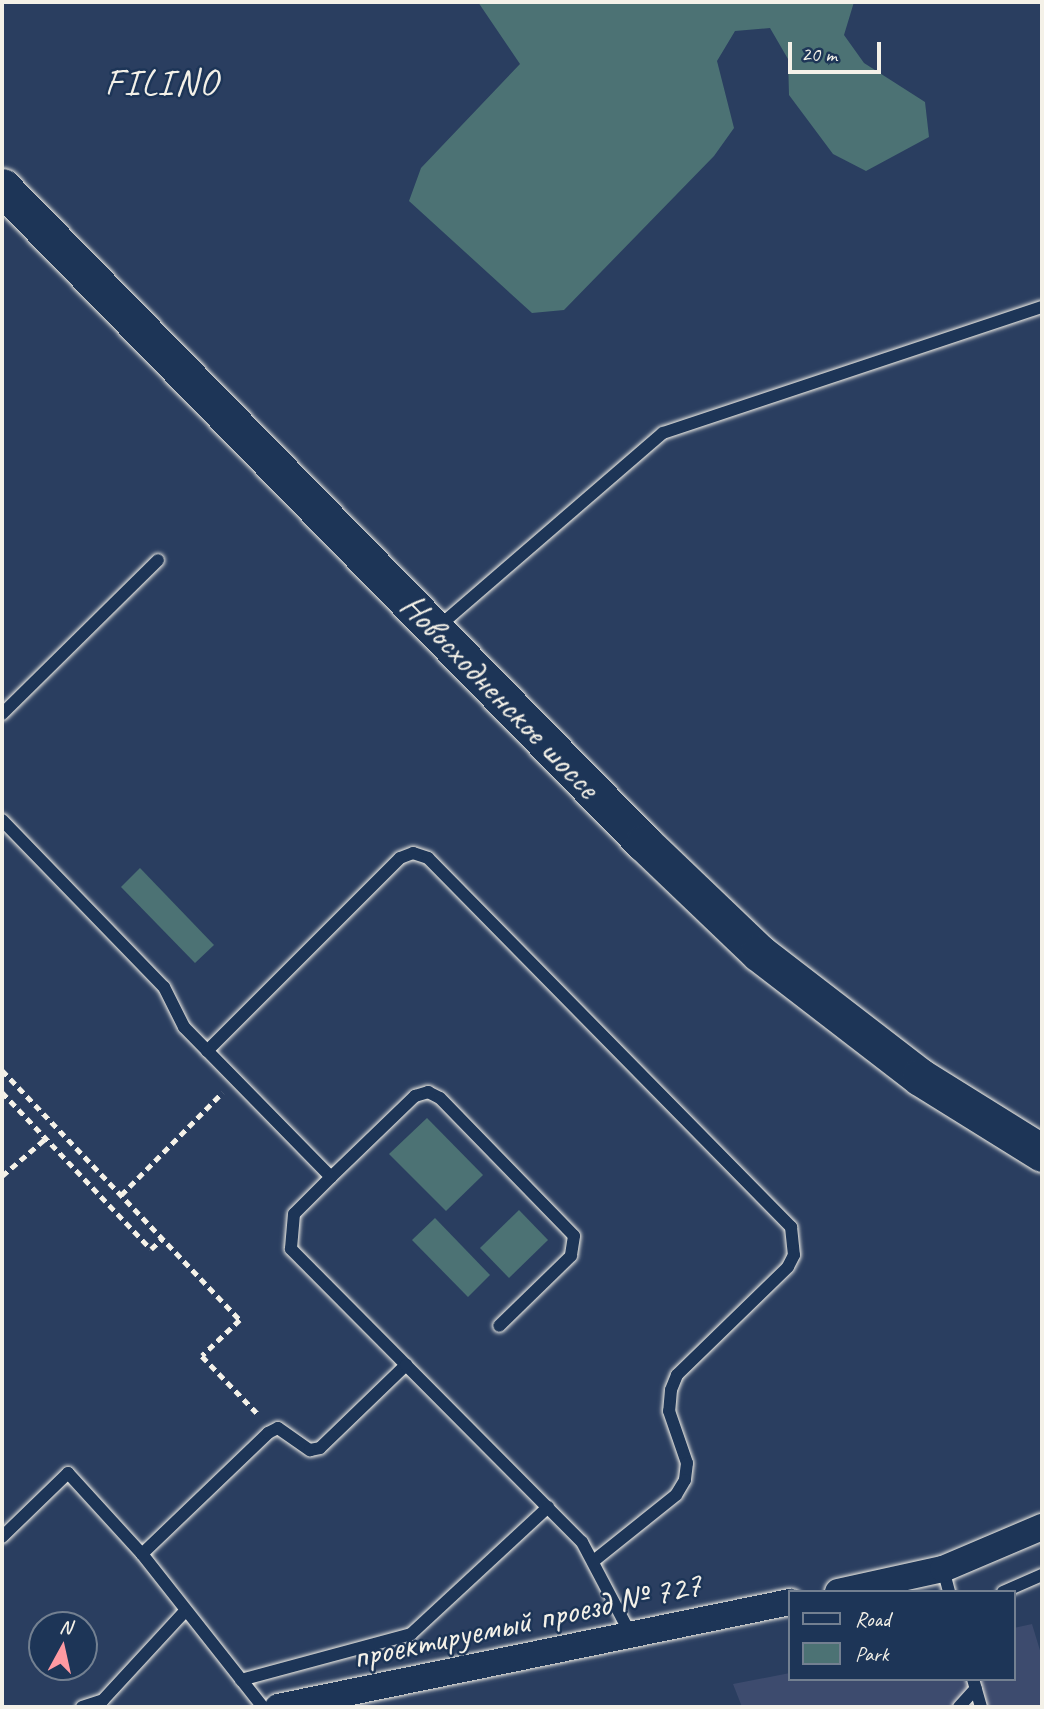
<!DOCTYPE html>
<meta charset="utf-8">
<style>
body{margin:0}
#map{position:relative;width:1044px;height:1709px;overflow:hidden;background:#2a3e60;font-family:Caveat,sans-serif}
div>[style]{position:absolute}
.built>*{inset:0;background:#3d4b6e}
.green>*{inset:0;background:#4c7274}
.path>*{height:4.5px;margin-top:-2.25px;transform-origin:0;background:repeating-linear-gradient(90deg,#f4f1e8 0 7px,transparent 0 12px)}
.roads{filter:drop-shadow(0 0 2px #f4f1e8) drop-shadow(0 0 2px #f4f1e8)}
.service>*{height:12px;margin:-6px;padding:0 6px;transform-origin:6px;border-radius:6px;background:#1d3557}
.minor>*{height:26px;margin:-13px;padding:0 13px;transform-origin:13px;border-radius:13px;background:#1d3557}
.secondary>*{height:37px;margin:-18.5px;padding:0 18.5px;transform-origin:18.5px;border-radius:18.5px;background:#1d3557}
span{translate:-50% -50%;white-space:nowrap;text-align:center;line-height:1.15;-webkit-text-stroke:5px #1d3557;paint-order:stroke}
.street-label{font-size:35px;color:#f4f1e8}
.neighbourhood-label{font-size:37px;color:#f4f1e8;letter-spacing:2px}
.frame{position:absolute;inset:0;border:4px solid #f4f1e8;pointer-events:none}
.legend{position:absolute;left:788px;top:1590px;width:228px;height:91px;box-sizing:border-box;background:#1d3557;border:2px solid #738091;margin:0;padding:9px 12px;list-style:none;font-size:21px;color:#f4f1e8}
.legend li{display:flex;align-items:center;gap:14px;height:35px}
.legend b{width:35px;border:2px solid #738091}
.north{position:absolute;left:28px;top:1611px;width:70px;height:70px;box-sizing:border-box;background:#1d3557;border:2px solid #738091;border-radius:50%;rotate:8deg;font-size:19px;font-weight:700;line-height:28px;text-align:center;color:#f4f1e8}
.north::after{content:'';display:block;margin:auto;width:24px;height:32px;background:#ff9aa2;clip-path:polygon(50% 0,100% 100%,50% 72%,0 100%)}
.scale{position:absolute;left:788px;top:42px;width:93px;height:32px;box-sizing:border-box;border:4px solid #f4f1e8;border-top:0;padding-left:9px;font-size:21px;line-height:24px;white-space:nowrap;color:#f4f1e8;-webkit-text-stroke:5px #1d3557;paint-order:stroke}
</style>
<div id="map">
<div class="built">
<div style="clip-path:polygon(1032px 1624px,1042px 1657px,1042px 1707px,742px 1707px,733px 1684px,790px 1673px,790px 1679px,1014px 1679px,1014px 1628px)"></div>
</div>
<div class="green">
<div style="clip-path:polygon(478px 2px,854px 2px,844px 35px,864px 63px,925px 102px,929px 137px,866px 171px,833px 154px,789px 95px,788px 59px,770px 28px,735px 31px,717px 61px,734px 128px,714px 156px,564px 310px,532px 313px,409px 201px,421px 168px,520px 64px)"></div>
<div style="clip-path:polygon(140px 868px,214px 945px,195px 963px,121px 887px)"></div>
<div style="clip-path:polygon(427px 1118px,483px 1175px,446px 1211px,389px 1154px)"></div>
<div style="clip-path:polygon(519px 1210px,548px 1240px,509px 1278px,480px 1248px)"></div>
<div style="clip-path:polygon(435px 1218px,490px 1275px,468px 1297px,412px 1240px)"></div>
</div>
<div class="path">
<div style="left:2px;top:1070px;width:345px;rotate:46.4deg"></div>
<div style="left:240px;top:1320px;width:52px;rotate:136.5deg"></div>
<div style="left:202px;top:1356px;width:81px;rotate:46deg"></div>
<div style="left:2px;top:1092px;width:216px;rotate:46.5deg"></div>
<div style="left:151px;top:1249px;width:15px;rotate:-42deg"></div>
<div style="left:2px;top:1176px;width:58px;rotate:-40.8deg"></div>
<div style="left:121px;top:1195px;width:144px;rotate:-45.3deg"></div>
</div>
<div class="roads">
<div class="service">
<div style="left:438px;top:627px;width:297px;rotate:-40.8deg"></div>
<div style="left:663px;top:433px;width:399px;rotate:-18.4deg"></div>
<div style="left:2px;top:714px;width:219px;rotate:-44.6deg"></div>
<div style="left:2px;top:820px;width:233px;rotate:45.9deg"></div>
<div style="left:164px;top:987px;width:45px;rotate:63.4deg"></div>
<div style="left:184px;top:1027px;width:210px;rotate:45.6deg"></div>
<div style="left:331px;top:1177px;width:52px;rotate:135deg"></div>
<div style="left:294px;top:1214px;width:35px;rotate:95deg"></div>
<div style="left:291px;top:1249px;width:163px;rotate:45.2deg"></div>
<div style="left:207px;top:1051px;width:273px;rotate:-45deg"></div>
<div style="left:400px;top:858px;width:14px;rotate:-21deg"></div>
<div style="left:413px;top:853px;width:16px;rotate:18deg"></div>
<div style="left:428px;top:858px;width:518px;rotate:45.47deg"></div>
<div style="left:791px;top:1227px;width:28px;rotate:84deg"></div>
<div style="left:794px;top:1255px;width:13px;rotate:117deg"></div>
<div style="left:788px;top:1267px;width:155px;rotate:135.8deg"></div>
<div style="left:677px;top:1375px;width:16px;rotate:112deg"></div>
<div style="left:671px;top:1390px;width:21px;rotate:95deg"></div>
<div style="left:669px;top:1411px;width:55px;rotate:70.9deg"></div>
<div style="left:687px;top:1463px;width:17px;rotate:97deg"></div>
<div style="left:685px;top:1480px;width:17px;rotate:121deg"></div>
<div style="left:676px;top:1495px;width:104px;rotate:141.3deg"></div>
<div style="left:331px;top:1177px;width:117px;rotate:-44deg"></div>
<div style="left:415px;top:1096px;width:14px;rotate:-17deg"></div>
<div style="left:428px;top:1092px;width:13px;rotate:27deg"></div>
<div style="left:440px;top:1098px;width:192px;rotate:45.8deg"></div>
<div style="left:574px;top:1236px;width:20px;rotate:99deg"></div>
<div style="left:571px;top:1256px;width:100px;rotate:135.8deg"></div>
<div style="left:2px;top:1537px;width:92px;rotate:-44.1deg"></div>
<div style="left:68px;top:1473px;width:110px;rotate:47.6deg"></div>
<div style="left:142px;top:1554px;width:175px;rotate:-43.8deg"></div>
<div style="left:268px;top:1433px;width:11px;rotate:-27deg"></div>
<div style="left:278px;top:1428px;width:39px;rotate:35deg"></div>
<div style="left:310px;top:1450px;width:10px;rotate:-11deg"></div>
<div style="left:320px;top:1448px;width:120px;rotate:-44deg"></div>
<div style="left:406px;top:1365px;width:250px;rotate:45.2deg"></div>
<div style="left:582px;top:1542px;width:107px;rotate:62.2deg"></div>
<div style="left:142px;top:1554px;width:195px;rotate:51.7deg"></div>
<div style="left:943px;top:1569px;width:24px;rotate:75deg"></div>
<div style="left:1003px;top:1592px;width:43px;rotate:-23.6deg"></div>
<div style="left:973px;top:1679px;width:29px;rotate:74deg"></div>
<div style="left:241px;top:1680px;width:176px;rotate:-15.1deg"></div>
<div style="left:411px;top:1634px;width:187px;rotate:-42.8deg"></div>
<div style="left:82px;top:1707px;width:22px;rotate:-18deg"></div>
<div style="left:103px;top:1700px;width:122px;rotate:-47.3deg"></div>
<div style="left:959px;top:1707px;width:25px;rotate:-48deg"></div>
</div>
<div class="minor">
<div style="left:838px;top:1592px;width:107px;rotate:-12.4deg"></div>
<div style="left:943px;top:1569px;width:108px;rotate:-23deg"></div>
<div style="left:278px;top:1707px;width:523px;rotate:-11.59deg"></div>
</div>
<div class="secondary">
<div style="left:2px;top:187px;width:918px;rotate:45.62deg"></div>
<div style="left:644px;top:843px;width:159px;rotate:43.7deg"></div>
<div style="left:759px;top:953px;width:203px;rotate:37.6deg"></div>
<div style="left:920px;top:1077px;width:144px;rotate:31.9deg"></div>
</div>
</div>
<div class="street-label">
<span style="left:500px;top:696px;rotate:46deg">Новосходненское шоссе</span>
<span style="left:527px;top:1621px;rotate:-12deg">проектируемый проезд № 727</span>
</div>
<div class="neighbourhood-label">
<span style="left:162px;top:82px">FILINO</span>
</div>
<div class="frame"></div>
<ul class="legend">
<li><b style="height:9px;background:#1d3557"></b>Road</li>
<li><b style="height:19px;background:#4c7274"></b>Park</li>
</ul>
<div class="north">N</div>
<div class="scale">20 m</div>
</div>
